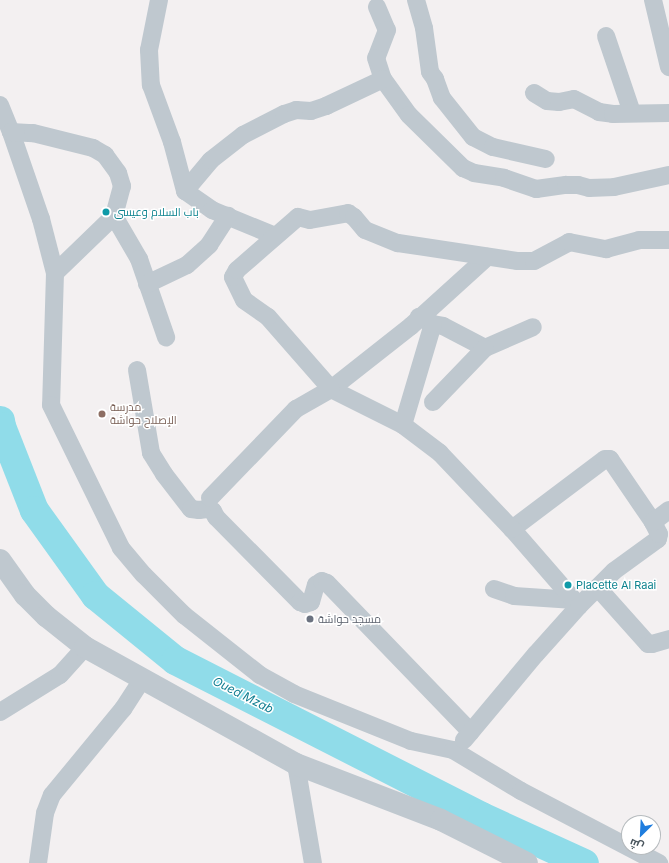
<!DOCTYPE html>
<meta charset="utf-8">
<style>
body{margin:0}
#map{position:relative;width:669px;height:863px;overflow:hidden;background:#f3f0f1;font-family:Inter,Cairo,sans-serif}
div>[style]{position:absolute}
.river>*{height:29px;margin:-14.5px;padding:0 14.5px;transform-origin:14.5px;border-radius:14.5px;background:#90dce9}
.minor>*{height:18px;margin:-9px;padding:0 9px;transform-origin:9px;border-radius:9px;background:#bfc8cf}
.tertiary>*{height:22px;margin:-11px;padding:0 11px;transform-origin:11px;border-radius:11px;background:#bfc8cf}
.dots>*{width:11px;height:11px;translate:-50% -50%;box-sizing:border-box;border:2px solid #fff;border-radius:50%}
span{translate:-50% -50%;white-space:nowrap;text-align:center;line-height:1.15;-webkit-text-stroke:3px #fff;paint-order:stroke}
.culture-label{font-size:11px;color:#0d838f}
.left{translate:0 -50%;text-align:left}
.education-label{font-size:11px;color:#785e54}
.worship-label{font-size:11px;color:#5b616d}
.water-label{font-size:12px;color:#117e91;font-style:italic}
.north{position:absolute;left:621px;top:815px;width:40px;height:40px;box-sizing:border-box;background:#fff;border:1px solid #b6bbbe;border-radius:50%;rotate:204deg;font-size:11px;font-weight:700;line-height:16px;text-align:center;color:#49555d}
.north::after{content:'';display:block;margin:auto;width:14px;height:18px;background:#1f7dde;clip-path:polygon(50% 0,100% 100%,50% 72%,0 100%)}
</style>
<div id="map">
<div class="river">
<div style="left:0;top:420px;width:6px;rotate:81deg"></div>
<div style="left:1px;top:426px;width:90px;rotate:68.6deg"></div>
<div style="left:34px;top:510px;width:105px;rotate:54.3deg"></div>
<div style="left:95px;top:595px;width:103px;rotate:39.1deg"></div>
<div style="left:175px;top:660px;width:343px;rotate:27deg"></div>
<div style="left:481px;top:816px;width:113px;rotate:24.5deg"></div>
</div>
<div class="minor">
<div style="left:159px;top:0;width:51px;rotate:101.3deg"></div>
<div style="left:149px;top:50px;width:35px;rotate:87deg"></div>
<div style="left:151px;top:85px;width:61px;rotate:69.8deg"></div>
<div style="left:172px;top:142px;width:51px;rotate:75.1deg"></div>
<div style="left:185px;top:191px;width:33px;rotate:35deg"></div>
<div style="left:212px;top:210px;width:68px;rotate:22.4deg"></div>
<div style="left:416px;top:0;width:29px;rotate:74deg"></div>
<div style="left:424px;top:28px;width:44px;rotate:82.2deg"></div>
<div style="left:430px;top:72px;width:9px;rotate:54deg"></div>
<div style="left:435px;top:79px;width:20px;rotate:70deg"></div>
<div style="left:442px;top:98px;width:50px;rotate:51.5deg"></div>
<div style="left:473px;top:137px;width:22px;rotate:27deg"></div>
<div style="left:493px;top:147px;width:54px;rotate:12.8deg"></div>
<div style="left:653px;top:0;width:69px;rotate:76.6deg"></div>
<div style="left:377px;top:7px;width:25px;rotate:67deg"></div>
<div style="left:387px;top:30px;width:30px;rotate:111deg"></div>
<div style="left:376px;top:58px;width:22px;rotate:72deg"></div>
<div style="left:383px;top:79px;width:44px;rotate:54.2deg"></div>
<div style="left:409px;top:115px;width:76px;rotate:44.5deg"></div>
<div style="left:463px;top:168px;width:12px;rotate:24deg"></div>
<div style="left:474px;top:173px;width:30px;rotate:9deg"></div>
<div style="left:504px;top:178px;width:34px;rotate:19deg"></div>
<div style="left:536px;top:189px;width:30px;rotate:-8deg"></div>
<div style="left:566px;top:185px;width:12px"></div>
<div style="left:578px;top:185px;width:11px;rotate:15deg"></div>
<div style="left:589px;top:188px;width:25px;rotate:-2deg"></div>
<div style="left:614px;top:187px;width:56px;rotate:-12.3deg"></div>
<div style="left:606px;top:36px;width:81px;rotate:71.3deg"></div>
<div style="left:534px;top:93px;width:15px;rotate:32deg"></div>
<div style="left:547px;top:101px;width:12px;rotate:5deg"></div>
<div style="left:559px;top:102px;width:15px;rotate:-11deg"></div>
<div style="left:574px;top:99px;width:28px;rotate:27deg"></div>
<div style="left:599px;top:112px;width:14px;rotate:8deg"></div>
<div style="left:613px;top:114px;width:56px;rotate:-1deg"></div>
<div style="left:0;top:105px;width:29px;rotate:68deg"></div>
<div style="left:11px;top:132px;width:92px;rotate:71deg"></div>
<div style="left:41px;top:219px;width:56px;rotate:75.5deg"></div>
<div style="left:55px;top:273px;width:132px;rotate:91.7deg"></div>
<div style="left:51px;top:405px;width:159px;rotate:63.9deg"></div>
<div style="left:121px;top:548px;width:35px;rotate:50deg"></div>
<div style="left:144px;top:575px;width:57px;rotate:45deg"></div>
<div style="left:184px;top:615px;width:97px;rotate:38.3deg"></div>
<div style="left:260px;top:675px;width:39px;rotate:29deg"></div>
<div style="left:294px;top:694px;width:126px;rotate:21.9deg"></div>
<div style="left:411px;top:741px;width:43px;rotate:12.1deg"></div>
<div style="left:453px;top:750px;width:79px;rotate:31.1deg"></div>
<div style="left:521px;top:791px;width:156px;rotate:27.6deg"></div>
<div style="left:11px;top:132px;width:22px;rotate:3deg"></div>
<div style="left:33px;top:133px;width:62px;rotate:14deg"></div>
<div style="left:93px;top:148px;width:14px;rotate:30deg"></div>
<div style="left:105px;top:155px;width:22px;rotate:54deg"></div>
<div style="left:118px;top:173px;width:14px;rotate:73deg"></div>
<div style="left:122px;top:186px;width:31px;rotate:105deg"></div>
<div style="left:114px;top:216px;width:50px;rotate:59.8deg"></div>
<div style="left:139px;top:259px;width:83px;rotate:70.9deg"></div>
<div style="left:185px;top:191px;width:40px;rotate:-50deg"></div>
<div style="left:211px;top:160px;width:41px;rotate:-38deg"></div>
<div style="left:243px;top:135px;width:46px;rotate:-27.1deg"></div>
<div style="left:284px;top:114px;width:13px;rotate:-18deg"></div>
<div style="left:296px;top:110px;width:15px;rotate:4deg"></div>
<div style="left:311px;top:111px;width:16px;rotate:-18deg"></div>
<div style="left:326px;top:106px;width:63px;rotate:-25.3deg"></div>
<div style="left:55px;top:273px;width:82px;rotate:-44deg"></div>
<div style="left:147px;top:284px;width:44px;rotate:-25.4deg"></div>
<div style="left:187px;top:265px;width:30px;rotate:-42deg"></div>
<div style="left:209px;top:245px;width:35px;rotate:-57deg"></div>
<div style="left:433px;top:324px;width:10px;rotate:11deg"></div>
<div style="left:443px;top:326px;width:47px;rotate:27.6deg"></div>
<div style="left:485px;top:348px;width:52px;rotate:-23.6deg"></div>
<div style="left:137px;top:370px;width:84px;rotate:80.4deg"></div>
<div style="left:151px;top:453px;width:25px;rotate:58deg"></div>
<div style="left:164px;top:474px;width:44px;rotate:52.4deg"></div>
<div style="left:191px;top:509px;width:8px;rotate:7deg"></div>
<div style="left:199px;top:510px;width:8px;rotate:-7deg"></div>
<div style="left:207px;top:509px;width:6px;rotate:18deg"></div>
<div style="left:213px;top:511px;width:7px;rotate:63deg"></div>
<div style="left:216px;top:517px;width:120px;rotate:45.3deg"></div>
<div style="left:300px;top:602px;width:5px;rotate:22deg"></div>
<div style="left:305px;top:604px;width:6px;rotate:-18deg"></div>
<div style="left:311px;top:602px;width:18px;rotate:-74deg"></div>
<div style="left:316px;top:585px;width:7px;rotate:-34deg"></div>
<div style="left:322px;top:581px;width:5px;rotate:22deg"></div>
<div style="left:327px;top:583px;width:207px;rotate:46deg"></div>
<div style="left:433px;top:402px;width:75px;rotate:-46.1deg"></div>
<div style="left:403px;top:425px;width:105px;rotate:-73.5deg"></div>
<div style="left:433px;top:324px;width:16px;rotate:-153deg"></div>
<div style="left:210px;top:498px;width:124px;rotate:-46deg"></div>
<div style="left:296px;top:409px;width:40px;rotate:-29.7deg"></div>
<div style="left:331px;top:389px;width:102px;rotate:-38.2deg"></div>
<div style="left:411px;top:326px;width:103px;rotate:-42.2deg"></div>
<div style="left:512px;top:529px;width:116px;rotate:-37deg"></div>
<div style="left:605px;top:459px;width:5px"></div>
<div style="left:610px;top:459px;width:76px;rotate:55.7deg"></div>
<div style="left:598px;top:588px;width:75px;rotate:48.2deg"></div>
<div style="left:648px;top:644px;width:4px"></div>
<div style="left:652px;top:644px;width:18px;rotate:-16deg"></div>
<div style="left:494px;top:589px;width:21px;rotate:19deg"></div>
<div style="left:514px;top:596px;width:60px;rotate:3.8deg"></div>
<div style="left:579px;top:606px;width:102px;rotate:-131deg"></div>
<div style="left:512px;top:529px;width:105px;rotate:-133.5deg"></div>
<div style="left:440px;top:453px;width:46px;rotate:-142.9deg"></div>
<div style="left:403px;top:425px;width:80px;rotate:-153.4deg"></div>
<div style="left:331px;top:389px;width:96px;rotate:-131.2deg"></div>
<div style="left:268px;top:317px;width:29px;rotate:-145deg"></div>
<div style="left:244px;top:300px;width:25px;rotate:-116deg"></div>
<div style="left:233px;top:277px;width:8px;rotate:-60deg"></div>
<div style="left:237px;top:270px;width:81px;rotate:-41deg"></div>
<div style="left:298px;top:217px;width:12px;rotate:14deg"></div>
<div style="left:310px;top:220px;width:39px;rotate:-10deg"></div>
<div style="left:348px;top:213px;width:7px;rotate:34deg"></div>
<div style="left:354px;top:217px;width:17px;rotate:50deg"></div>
<div style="left:365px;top:230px;width:35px;rotate:22deg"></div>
<div style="left:398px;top:243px;width:120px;rotate:8.6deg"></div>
<div style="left:517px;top:261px;width:17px"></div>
<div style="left:534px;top:261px;width:40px;rotate:-28deg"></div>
<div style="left:569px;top:242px;width:38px;rotate:11deg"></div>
<div style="left:606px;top:249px;width:34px;rotate:-15deg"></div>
<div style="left:639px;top:240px;width:30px"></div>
<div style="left:0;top:712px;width:70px;rotate:-31.7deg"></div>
<div style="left:60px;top:675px;width:38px;rotate:-48deg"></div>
<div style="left:464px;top:740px;width:112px;rotate:-50.1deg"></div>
<div style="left:536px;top:654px;width:64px;rotate:-48.1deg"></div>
<div style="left:579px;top:606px;width:49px;rotate:-45deg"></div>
<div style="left:614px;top:571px;width:54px;rotate:-36deg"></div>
<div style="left:658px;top:539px;width:5px;rotate:-79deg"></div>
<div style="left:659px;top:534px;width:13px;rotate:-117deg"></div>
<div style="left:653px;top:522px;width:20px;rotate:-37deg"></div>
<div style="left:296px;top:764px;width:100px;rotate:80.3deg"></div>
<div style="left:38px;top:863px;width:50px;rotate:-82deg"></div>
<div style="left:45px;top:813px;width:19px;rotate:-69deg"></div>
<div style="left:52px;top:795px;width:112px;rotate:-50.5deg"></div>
<div style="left:123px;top:709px;width:37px;rotate:-57deg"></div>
</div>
<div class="tertiary">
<div style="left:0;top:560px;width:43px;rotate:54.5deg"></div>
<div style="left:25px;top:595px;width:30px;rotate:45deg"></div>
<div style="left:46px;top:616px;width:50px;rotate:38.5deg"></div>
<div style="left:85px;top:647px;width:241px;rotate:29deg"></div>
<div style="left:296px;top:764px;width:155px;rotate:21.1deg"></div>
<div style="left:441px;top:820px;width:96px;rotate:26.6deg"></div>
</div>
<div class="dots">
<div style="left:106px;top:212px;background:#0f9aa8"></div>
<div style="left:102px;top:414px;background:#8d6e63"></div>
<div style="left:568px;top:585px;background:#0f9aa8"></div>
<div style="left:310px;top:619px;background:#6b7280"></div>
</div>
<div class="culture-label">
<span class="left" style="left:114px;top:212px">باب السلام وعيسى</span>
<span class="left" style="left:576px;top:585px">Placette Al Raai</span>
</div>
<div class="education-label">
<span class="left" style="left:110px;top:414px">مدرسة<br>الإصلاح حواشة</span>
</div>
<div class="worship-label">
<span class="left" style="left:318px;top:619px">مسجد حواشة</span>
</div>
<div class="water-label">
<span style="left:243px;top:695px;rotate:27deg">Oued Mzab</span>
</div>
<div class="north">ش</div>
</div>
